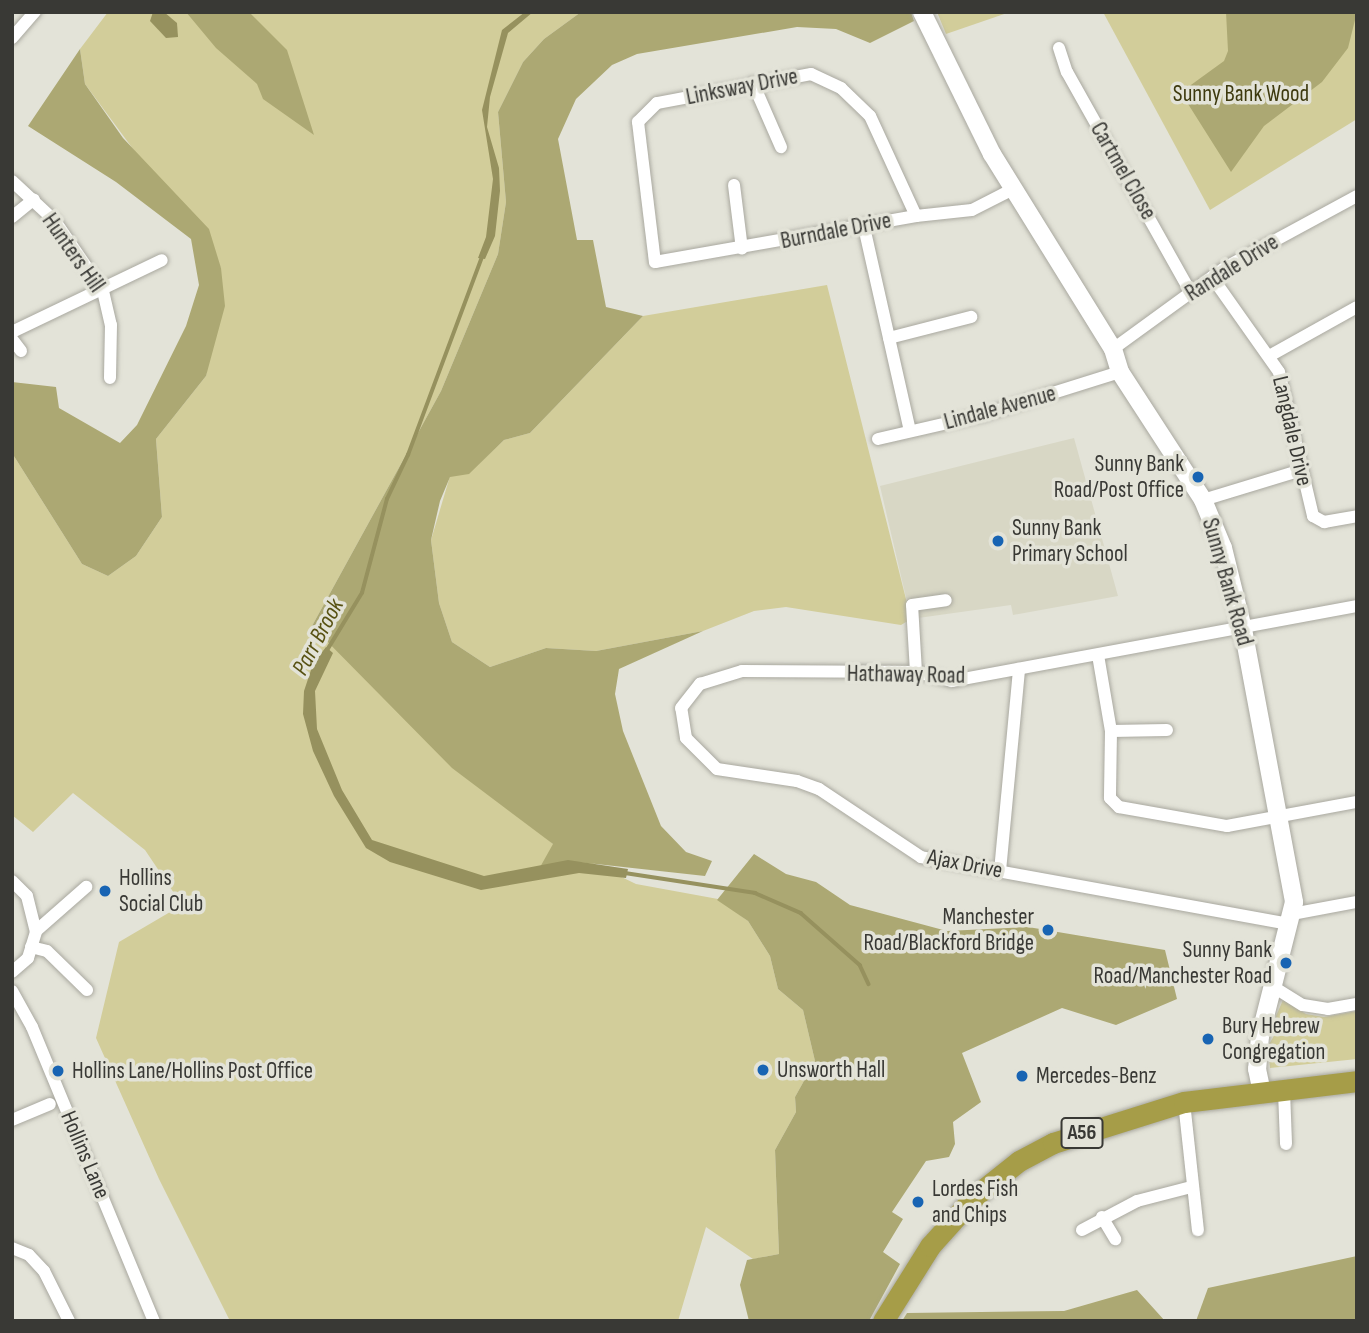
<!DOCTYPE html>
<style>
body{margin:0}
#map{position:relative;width:1369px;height:1333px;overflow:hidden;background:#e3e3d8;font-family:"Sofia Sans Condensed",sans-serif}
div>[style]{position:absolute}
.built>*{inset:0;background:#d8d7c5}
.green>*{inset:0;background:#d2cd9a}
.forest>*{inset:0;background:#aca873}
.water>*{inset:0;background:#96915e}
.stream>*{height:3.5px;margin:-1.75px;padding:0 1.75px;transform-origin:1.75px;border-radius:1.75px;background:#96915e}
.roads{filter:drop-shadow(0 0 2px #a9a89f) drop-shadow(0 0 2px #a9a89f)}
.street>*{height:12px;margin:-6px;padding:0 6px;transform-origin:6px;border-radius:6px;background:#fff}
.secondary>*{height:18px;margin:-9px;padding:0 9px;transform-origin:9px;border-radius:9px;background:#fff}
.highway>*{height:21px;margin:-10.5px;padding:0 10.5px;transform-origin:10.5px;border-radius:10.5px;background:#a69d48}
.dots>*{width:19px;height:19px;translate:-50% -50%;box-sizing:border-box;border:4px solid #e3e3d8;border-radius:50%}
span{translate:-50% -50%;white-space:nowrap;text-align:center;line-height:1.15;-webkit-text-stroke:7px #e3e3d8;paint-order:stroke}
.shield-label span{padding:2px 5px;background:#e3e3d8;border:2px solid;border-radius:5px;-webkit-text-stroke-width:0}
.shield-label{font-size:21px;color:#393935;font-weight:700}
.street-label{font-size:23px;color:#393935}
.park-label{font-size:23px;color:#3d390e}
.poi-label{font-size:23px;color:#393935}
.right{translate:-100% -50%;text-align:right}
.left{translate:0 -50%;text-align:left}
.water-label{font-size:24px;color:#585213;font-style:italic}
.frame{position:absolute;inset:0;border:14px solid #393935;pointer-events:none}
</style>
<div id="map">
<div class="built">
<div style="clip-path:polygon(1074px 438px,1118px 596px,1013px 615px,1011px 605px,911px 619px,880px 486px)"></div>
</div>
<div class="green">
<div style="clip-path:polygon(108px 12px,581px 12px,544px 39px,523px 62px,498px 112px,506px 202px,498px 254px,441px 391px,312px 626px,553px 844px,636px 884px,718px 899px,748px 921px,770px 956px,778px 989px,803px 1010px,815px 1061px,795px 1097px,796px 1112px,775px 1150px,779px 1254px,753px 1259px,706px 1227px,678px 1321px,230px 1321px,159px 1179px,96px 1038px,119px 942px,182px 905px,145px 850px,73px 793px,33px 832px,12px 815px,12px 453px,82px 564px,108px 576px,136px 556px,162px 517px,156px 439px,206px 376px,221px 268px,85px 84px,80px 49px)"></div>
<div style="clip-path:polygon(937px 12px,1010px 12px,946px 34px)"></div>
<div style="clip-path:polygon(1103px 12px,1357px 12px,1357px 119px,1210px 210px)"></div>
<div style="clip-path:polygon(827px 285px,911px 619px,901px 625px,786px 607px,754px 611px,703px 631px,596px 651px,546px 648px,490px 667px,452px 642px,439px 603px,431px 540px,450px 476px,469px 473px,504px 440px,530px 433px,643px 316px)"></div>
<div style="clip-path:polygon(1283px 1000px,1306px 1014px,1324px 1017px,1357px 1011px,1357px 1059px,1270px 1068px,1268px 1046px,1278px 1029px,1276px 1016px)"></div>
</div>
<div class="forest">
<div style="clip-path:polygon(186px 12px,249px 12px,287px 50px,314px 135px,263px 99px,257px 84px,216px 48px)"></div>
<div style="clip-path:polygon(581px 12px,911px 12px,914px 21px,870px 43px,836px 29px,797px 27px,637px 54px,612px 65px,576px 99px,558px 139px,577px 240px,593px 240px,606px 307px,643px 316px,530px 433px,504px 440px,469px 474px,450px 477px,440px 501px,431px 540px,439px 603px,452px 642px,490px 667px,546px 648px,596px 651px,703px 631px,619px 669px,615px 694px,623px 731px,661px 826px,686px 852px,712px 861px,705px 876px,578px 862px,539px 869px,553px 844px,452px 768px,312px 626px,441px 391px,498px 254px,506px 202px,498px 112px,523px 62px,544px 39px)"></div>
<div style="clip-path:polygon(1226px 12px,1357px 12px,1348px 48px,1322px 82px,1264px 126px,1231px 172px,1183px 96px,1184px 90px,1224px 61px,1228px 51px)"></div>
<div style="clip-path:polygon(80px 49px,85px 84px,123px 138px,209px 229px,221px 268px,225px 306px,206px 376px,156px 439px,162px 517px,136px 556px,108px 576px,82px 564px,12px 453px,12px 382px,56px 387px,59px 408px,120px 443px,137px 425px,186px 326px,199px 285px,191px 239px,116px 182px,28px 126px)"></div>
<div style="clip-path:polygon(754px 854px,786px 874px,816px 882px,850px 905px,947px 931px,1028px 927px,1165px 950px,1177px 999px,1116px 1025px,1062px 1008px,962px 1053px,981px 1102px,953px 1122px,955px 1144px,949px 1157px,926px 1161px,892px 1212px,903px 1219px,883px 1252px,900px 1264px,869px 1321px,749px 1321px,740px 1285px,747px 1260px,779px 1254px,775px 1150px,796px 1112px,795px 1097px,815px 1061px,803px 1010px,778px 989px,770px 956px,748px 921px,717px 900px)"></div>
<div style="clip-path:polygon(1357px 1256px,1357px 1321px,1196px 1321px,1208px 1288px)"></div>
<div style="clip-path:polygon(1137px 1290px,1165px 1321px,902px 1321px,907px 1313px,1064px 1311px)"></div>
</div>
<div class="water">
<div style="clip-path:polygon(153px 12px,164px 12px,177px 23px,178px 37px,166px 38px,150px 21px)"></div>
<div style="clip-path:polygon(525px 12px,533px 12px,508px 33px,490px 97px,487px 127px,499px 168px,500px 191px,495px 236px,485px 259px,478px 258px,486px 237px,493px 179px,482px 110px,502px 30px)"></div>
<div style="clip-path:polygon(326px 647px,333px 653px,315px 691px,317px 729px,342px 790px,372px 840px,484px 876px,568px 860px,628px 869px,626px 878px,579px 873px,481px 890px,390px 862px,366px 848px,334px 796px,313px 751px,303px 714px,304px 691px,313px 664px)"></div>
</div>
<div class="stream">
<div style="left:326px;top:652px;width:69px;rotate:-58.6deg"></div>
<div style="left:362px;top:593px;width:97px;rotate:-75.1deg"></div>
<div style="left:387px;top:499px;width:49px;rotate:-64.5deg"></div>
<div style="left:408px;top:455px;width:215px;rotate:-69.5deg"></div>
<div style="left:625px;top:873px;width:132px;rotate:8.7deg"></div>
<div style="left:755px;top:893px;width:50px;rotate:23.5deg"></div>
<div style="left:801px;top:913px;width:79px;rotate:41.4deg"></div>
<div style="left:860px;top:965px;width:21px;rotate:65deg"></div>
</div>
<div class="roads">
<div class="street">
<div style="left:12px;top:38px;width:35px;rotate:-49deg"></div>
<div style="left:1059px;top:48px;width:25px;rotate:72deg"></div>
<div style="left:1067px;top:72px;width:253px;rotate:60.7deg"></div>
<div style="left:753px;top:83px;width:70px;rotate:66.4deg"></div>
<div style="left:12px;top:181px;width:59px;rotate:42.9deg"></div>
<div style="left:55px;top:221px;width:85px;rotate:55.6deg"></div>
<div style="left:103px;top:291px;width:35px;rotate:77deg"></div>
<div style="left:111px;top:325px;width:53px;rotate:91.1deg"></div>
<div style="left:734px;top:185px;width:64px;rotate:82.9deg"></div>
<div style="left:916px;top:216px;width:110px;rotate:-114.7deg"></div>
<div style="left:870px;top:116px;width:40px;rotate:-136deg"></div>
<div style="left:841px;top:88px;width:33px;rotate:-155deg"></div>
<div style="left:811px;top:74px;width:157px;rotate:169.3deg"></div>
<div style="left:657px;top:103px;width:27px;rotate:135deg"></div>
<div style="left:638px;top:122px;width:141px;rotate:83.1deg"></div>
<div style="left:655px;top:262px;width:265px;rotate:-10deg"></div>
<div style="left:916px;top:216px;width:56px;rotate:-6.1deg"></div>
<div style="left:972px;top:210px;width:46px;rotate:-27.1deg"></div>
<div style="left:12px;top:217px;width:28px;rotate:-39deg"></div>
<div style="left:864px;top:227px;width:209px;rotate:77.3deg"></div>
<div style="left:1212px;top:277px;width:116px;rotate:54.8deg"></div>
<div style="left:1279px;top:372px;width:148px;rotate:76.7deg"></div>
<div style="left:1313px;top:516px;width:13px;rotate:29deg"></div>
<div style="left:1324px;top:522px;width:34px;rotate:-10deg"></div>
<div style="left:12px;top:332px;width:166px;rotate:-25.6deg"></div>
<div style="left:889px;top:338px;width:85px;rotate:-14.4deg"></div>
<div style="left:12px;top:339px;width:15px;rotate:53deg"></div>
<div style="left:1113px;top:349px;width:140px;rotate:-36deg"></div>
<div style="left:1226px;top:267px;width:149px;rotate:-28.5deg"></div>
<div style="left:1271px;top:355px;width:98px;rotate:-29.2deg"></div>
<div style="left:878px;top:439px;width:111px;rotate:-13deg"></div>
<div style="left:986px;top:414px;width:140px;rotate:-17.4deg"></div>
<div style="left:1203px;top:500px;width:103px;rotate:-16.9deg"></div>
<div style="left:1098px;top:655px;width:77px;rotate:80.3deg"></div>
<div style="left:1111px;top:731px;width:67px;rotate:90.9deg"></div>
<div style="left:1110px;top:798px;width:13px;rotate:45deg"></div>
<div style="left:1119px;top:807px;width:110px;rotate:10deg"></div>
<div style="left:1227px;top:826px;width:132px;rotate:-10.5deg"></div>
<div style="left:916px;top:672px;width:67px;rotate:-93.4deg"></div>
<div style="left:912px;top:605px;width:34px;rotate:-8deg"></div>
<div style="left:1111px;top:731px;width:56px;rotate:-1deg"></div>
<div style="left:1000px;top:871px;width:203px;rotate:-84.6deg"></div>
<div style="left:12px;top:881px;width:21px;rotate:45deg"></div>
<div style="left:27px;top:896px;width:36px;rotate:76deg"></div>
<div style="left:1292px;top:914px;width:66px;rotate:-10.5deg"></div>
<div style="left:1289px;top:924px;width:374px;rotate:-169.7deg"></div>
<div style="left:921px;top:857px;width:123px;rotate:-146.3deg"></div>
<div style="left:819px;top:789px;width:23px;rotate:-160deg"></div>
<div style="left:797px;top:781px;width:81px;rotate:-171.5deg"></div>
<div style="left:717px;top:769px;width:44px;rotate:-135deg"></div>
<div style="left:686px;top:738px;width:30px;rotate:-99deg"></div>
<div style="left:681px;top:708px;width:31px;rotate:-52deg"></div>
<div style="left:700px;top:684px;width:44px;rotate:-17.2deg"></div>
<div style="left:742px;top:671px;width:174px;rotate:0.3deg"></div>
<div style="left:916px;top:672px;width:37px;rotate:14deg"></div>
<div style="left:952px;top:681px;width:412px;rotate:-10.5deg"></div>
<div style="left:31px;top:947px;width:16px;rotate:14deg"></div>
<div style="left:47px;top:951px;width:56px;rotate:44.3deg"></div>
<div style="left:12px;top:972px;width:21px;rotate:-41deg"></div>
<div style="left:28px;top:958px;width:28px;rotate:-73deg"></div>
<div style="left:36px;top:931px;width:67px;rotate:-41.3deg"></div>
<div style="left:1272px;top:986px;width:36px;rotate:32deg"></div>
<div style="left:1303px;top:1005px;width:25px;rotate:9deg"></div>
<div style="left:1328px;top:1009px;width:29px;rotate:-10deg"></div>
<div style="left:12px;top:991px;width:41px;rotate:60.9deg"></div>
<div style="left:32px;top:1027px;width:318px;rotate:67.5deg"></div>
<div style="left:1284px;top:1091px;width:53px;rotate:87.8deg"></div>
<div style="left:1184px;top:1102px;width:129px;rotate:83.8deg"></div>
<div style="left:12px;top:1120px;width:41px;rotate:-22.8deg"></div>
<div style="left:1102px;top:1217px;width:26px;rotate:59deg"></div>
<div style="left:1082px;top:1230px;width:62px;rotate:-27.8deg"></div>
<div style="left:1137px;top:1201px;width:56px;rotate:-14.5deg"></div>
<div style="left:12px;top:1248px;width:18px;rotate:22deg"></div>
<div style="left:29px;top:1255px;width:22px;rotate:47deg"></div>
<div style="left:44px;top:1271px;width:56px;rotate:63.4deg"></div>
</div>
<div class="secondary">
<div style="left:922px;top:12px;width:158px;rotate:63.8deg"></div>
<div style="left:992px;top:154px;width:229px;rotate:58.2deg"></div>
<div style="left:1113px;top:349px;width:24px;rotate:73deg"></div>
<div style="left:1120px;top:372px;width:153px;rotate:57deg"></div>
<div style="left:1203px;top:500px;width:52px;rotate:67.4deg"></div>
<div style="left:1223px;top:548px;width:83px;rotate:76.1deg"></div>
<div style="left:1243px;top:629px;width:278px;rotate:79.4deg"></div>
<div style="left:1294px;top:902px;width:138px;rotate:104.2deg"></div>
<div style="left:1260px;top:1036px;width:33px;rotate:95deg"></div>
<div style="left:1257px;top:1069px;width:25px;rotate:78deg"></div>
</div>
<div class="highway">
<div style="left:883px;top:1321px;width:89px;rotate:-57.9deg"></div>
<div style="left:930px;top:1246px;width:67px;rotate:-48deg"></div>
<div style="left:975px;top:1196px;width:56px;rotate:-38.5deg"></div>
<div style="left:1019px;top:1161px;width:38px;rotate:-28deg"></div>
<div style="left:1053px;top:1143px;width:137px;rotate:-17.4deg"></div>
<div style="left:1184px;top:1102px;width:174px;rotate:-6.9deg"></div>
</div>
</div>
<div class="dots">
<div style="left:1198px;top:477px;background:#1864b3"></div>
<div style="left:998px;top:541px;background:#1864b3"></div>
<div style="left:105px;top:891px;background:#1864b3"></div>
<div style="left:1048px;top:930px;background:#1864b3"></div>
<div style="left:1286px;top:963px;background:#1864b3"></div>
<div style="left:1208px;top:1039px;background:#1864b3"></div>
<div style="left:763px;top:1070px;background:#1864b3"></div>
<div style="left:58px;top:1071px;background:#1864b3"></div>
<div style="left:1022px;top:1076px;background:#1864b3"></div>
<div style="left:918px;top:1202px;background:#1864b3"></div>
</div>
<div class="shield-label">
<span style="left:1082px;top:1133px">A56</span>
</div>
<div class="street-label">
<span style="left:742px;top:87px;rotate:-11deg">Linksway Drive</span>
<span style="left:1123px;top:171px;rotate:60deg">Cartmel Close</span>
<span style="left:836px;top:231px;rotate:-11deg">Burndale Drive</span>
<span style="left:73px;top:253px;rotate:55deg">Hunters Hill</span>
<span style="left:1232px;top:268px;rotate:-32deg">Randale Drive</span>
<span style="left:1000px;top:408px;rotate:-15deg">Lindale Avenue</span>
<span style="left:1292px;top:431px;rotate:77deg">Langdale Drive</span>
<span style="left:1227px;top:582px;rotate:74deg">Sunny Bank Road</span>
<span style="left:906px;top:675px;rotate:1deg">Hathaway Road</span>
<span style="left:965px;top:864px;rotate:11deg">Ajax Drive</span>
<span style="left:85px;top:1155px;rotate:67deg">Hollins Lane</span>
</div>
<div class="park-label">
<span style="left:1241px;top:94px">Sunny Bank Wood</span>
</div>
<div class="poi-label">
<span class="right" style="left:1184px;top:477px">Sunny Bank<br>Road/Post Office</span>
<span class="left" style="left:1012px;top:541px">Sunny Bank<br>Primary School</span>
<span class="left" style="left:119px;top:891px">Hollins<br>Social Club</span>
<span class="right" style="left:1034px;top:930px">Manchester<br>Road/Blackford Bridge</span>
<span class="right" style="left:1272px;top:963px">Sunny Bank<br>Road/Manchester Road</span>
<span class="left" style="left:1222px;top:1039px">Bury Hebrew<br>Congregation</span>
<span class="left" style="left:777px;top:1070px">Unsworth Hall</span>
<span class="left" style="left:72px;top:1071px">Hollins Lane/Hollins Post Office</span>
<span class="left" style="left:1036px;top:1076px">Mercedes-Benz</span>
<span class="left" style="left:932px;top:1202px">Lordes Fish<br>and Chips</span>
</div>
<div class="water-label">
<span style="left:318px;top:637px;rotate:-62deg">Parr Brook</span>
</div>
<div class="frame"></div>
</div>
